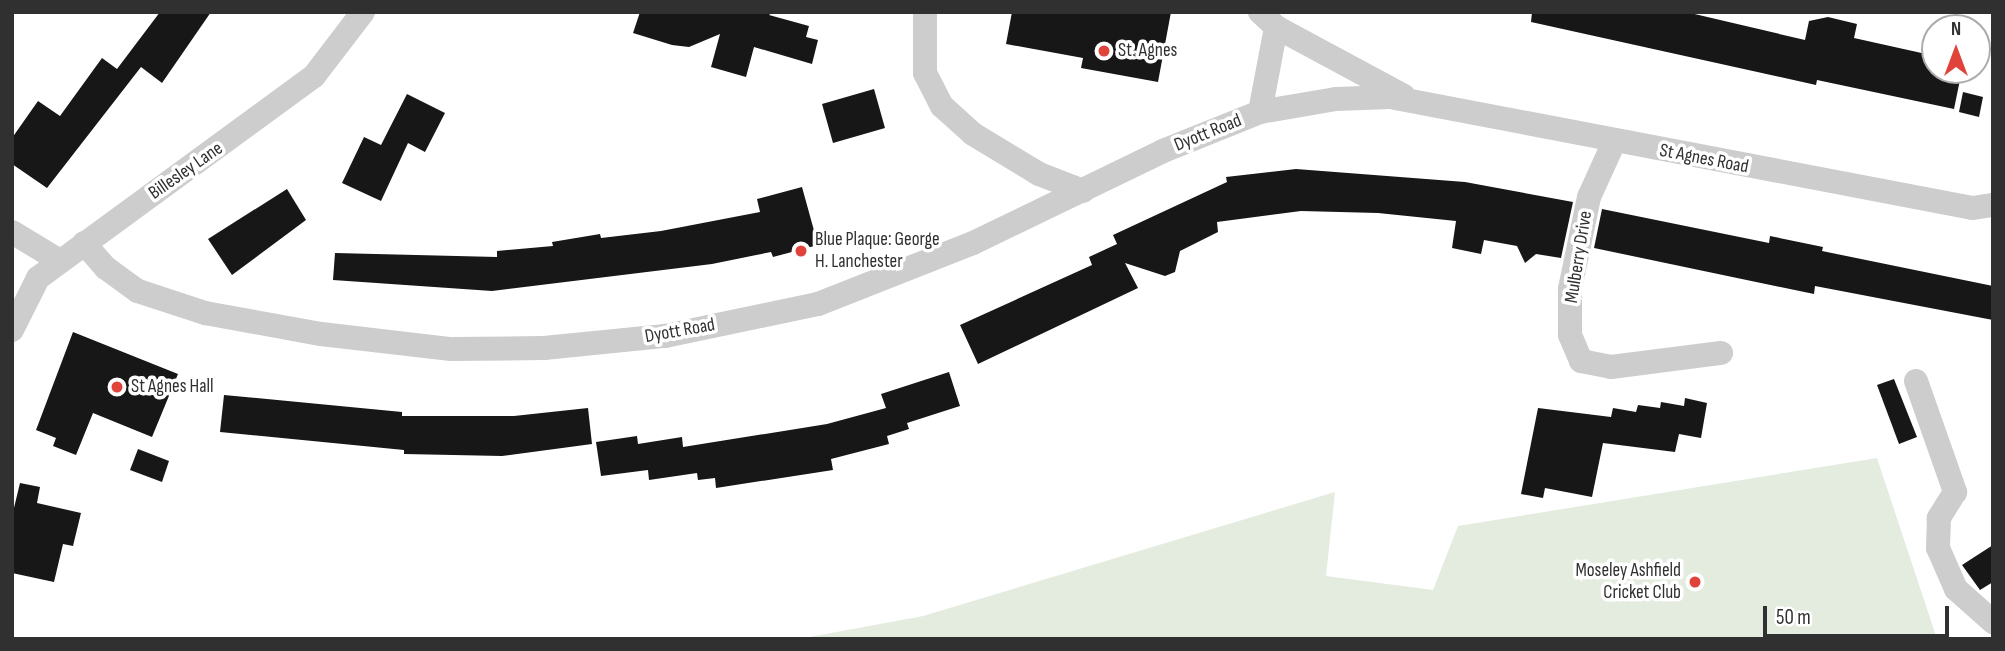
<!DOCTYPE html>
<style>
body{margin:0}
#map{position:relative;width:2005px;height:651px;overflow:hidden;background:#fff;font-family:"Sofia Sans Condensed",sans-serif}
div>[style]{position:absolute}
.green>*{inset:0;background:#e4ecdf}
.building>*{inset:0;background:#171717}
.minor>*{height:24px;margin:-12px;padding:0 12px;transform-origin:12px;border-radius:12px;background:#cdcdcd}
.dots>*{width:19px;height:19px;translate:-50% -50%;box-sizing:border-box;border:4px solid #fff;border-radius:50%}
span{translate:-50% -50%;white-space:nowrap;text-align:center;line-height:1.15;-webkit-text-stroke:7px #fff;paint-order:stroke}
.poi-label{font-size:19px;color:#303030}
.left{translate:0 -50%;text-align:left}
.right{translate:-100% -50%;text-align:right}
.street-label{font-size:19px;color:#303030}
.frame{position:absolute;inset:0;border:14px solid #303030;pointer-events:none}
.north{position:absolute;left:1921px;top:14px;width:70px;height:70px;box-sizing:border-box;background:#fff;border:2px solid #acacac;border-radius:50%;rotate:0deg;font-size:19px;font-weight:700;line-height:28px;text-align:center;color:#303030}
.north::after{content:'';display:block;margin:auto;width:24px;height:32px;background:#df433a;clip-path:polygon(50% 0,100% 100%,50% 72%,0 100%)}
.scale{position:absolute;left:1763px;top:606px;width:186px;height:32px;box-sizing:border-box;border:4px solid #303030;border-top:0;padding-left:9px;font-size:21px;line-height:24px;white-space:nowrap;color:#303030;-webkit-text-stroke:5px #fff;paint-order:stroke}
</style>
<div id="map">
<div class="green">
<div style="clip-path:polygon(1877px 458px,1937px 639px,799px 639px,923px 616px,1335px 492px,1326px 576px,1433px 590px,1458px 526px)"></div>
</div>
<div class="building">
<div style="clip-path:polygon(160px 12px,211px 12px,162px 83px,141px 67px,47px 188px,12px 164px,12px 138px,38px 101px,60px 116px,102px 58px,117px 69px)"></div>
<div style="clip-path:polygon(640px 12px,773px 12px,769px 15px,809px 26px,806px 37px,818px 40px,812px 64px,754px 47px,746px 77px,711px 67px,720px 34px,689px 47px,672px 45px,633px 33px)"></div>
<div style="clip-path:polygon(1012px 12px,1171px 12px,1158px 82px,1081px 68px,1083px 58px,1006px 44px)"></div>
<div style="clip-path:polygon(1532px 12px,1686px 12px,1805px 40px,1809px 21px,1828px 17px,1857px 24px,1854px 38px,1935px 56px,1935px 70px,1962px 70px,1954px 109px,1817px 80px,1816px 85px,1531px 22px)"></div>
<div style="clip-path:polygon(874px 89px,885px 128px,833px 143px,822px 104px)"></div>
<div style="clip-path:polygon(1963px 92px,1983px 97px,1979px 117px,1959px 112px)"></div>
<div style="clip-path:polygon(407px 94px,445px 113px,425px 152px,408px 143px,381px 201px,342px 183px,364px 137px,381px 145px)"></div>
<div style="clip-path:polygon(1296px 169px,1465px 182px,1573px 202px,1561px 258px,1536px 254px,1525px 263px,1517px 246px,1484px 240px,1481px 254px,1452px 248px,1456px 221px,1378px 213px,1301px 211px,1217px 222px,1218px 232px,1180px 251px,1175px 272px,1165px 276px,1125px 263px,1138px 288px,978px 364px,960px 325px,1092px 265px,1089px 257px,1117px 244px,1113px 235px,1227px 182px,1226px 177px)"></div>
<div style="clip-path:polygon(802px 187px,818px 245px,773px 257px,771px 252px,712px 264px,492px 291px,333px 280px,335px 253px,497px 257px,497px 251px,553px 246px,552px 242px,600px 234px,601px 238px,661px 231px,760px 212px,757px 199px)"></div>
<div style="clip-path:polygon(287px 189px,306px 220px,232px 275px,208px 239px)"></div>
<div style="clip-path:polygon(1602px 209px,1769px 243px,1770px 236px,1823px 247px,1822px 251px,1993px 286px,1993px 320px,1815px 286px,1814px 294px,1594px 248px)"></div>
<div style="clip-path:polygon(73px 332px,178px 374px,152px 437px,93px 413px,76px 455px,53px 446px,56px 438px,36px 430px)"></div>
<div style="clip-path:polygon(949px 372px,960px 406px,907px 423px,909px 429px,887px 436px,889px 444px,831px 459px,833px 470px,716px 488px,715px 478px,698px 480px,697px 473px,649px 480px,648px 470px,601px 476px,596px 442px,637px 436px,638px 444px,682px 437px,683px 447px,827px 424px,886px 408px,881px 394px)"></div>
<div style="clip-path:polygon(1894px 379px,1917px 437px,1899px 444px,1877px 385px)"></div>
<div style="clip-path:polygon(224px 395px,402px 412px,402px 416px,514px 416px,588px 408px,592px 444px,502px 456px,404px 454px,404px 450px,220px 432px)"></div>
<div style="clip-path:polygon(1685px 398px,1707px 403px,1701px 438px,1679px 434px,1675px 452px,1603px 443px,1592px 497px,1545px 488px,1543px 498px,1521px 494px,1538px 408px,1611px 417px,1613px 408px,1636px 412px,1638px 405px,1660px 408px,1661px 402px,1684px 406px)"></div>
<div style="clip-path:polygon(138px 449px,169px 461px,162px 482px,130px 470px)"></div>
<div style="clip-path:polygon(20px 483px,40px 487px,37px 503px,81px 513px,73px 546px,63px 544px,54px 582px,12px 573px,12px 516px)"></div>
<div style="clip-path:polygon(1993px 545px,1993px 582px,1980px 590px,1962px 565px)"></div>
</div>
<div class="minor">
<div style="left:925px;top:12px;width:61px;rotate:90deg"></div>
<div style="left:925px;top:73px;width:37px;rotate:63deg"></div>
<div style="left:942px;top:106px;width:42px;rotate:42.1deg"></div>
<div style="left:973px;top:134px;width:77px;rotate:31.2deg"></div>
<div style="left:1039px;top:174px;width:47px;rotate:21.1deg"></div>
<div style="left:1260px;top:12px;width:22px;rotate:43deg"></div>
<div style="left:1276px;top:27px;width:145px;rotate:28.3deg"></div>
<div style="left:1260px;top:112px;width:86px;rotate:-79.3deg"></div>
<div style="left:1614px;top:142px;width:60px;rotate:114.4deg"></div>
<div style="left:1589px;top:197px;width:94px;rotate:101.7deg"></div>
<div style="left:1570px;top:289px;width:46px;rotate:90deg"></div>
<div style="left:1570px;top:335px;width:28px;rotate:67deg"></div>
<div style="left:1581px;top:361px;width:31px;rotate:11deg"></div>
<div style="left:1611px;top:367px;width:111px;rotate:-7.3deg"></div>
<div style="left:12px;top:232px;width:56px;rotate:31.1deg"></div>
<div style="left:84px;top:243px;width:33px;rotate:49deg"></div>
<div style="left:106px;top:268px;width:39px;rotate:36deg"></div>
<div style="left:138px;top:291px;width:71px;rotate:18.2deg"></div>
<div style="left:205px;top:313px;width:118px;rotate:10.3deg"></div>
<div style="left:321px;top:334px;width:131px;rotate:6.6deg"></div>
<div style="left:451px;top:349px;width:93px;rotate:-0.6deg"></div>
<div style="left:544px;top:348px;width:122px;rotate:-5.7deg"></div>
<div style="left:665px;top:336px;width:156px;rotate:-11.8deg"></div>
<div style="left:818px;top:304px;width:167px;rotate:-21.5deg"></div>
<div style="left:973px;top:243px;width:211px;rotate:-25.8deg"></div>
<div style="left:1163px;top:151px;width:105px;rotate:-21.9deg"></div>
<div style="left:1260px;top:112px;width:77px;rotate:-9.7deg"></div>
<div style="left:1336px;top:99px;width:54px;rotate:-2.1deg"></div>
<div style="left:1390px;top:97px;width:593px;rotate:10.78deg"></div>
<div style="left:1973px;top:208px;width:20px;rotate:-9deg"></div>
<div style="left:12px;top:330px;width:58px;rotate:-63.4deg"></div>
<div style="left:38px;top:278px;width:342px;rotate:-36.2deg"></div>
<div style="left:314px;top:76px;width:81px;rotate:-52.6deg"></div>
<div style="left:1916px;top:381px;width:118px;rotate:70.6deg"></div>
<div style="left:1955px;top:492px;width:31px;rotate:122deg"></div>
<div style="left:1939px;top:518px;width:30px;rotate:92deg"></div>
<div style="left:1938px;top:548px;width:45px;rotate:66.3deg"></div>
<div style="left:1956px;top:589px;width:50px;rotate:41.7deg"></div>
</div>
<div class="dots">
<div style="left:1104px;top:51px;background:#df433a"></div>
<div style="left:801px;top:251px;background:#df433a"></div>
<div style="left:117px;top:387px;background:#df433a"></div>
<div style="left:1695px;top:582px;background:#df433a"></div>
</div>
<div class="poi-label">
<span class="left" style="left:1118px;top:51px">St. Agnes</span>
<span class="left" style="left:815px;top:251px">Blue Plaque: George<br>H. Lanchester</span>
<span class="left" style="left:131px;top:387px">St Agnes Hall</span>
<span class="right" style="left:1681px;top:582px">Moseley Ashfield<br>Cricket Club</span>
</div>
<div class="street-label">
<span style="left:1208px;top:133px;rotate:-22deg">Dyott Road</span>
<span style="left:1704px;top:159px;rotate:11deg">St Agnes Road</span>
<span style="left:186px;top:171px;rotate:-35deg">Billesley Lane</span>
<span style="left:1579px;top:257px;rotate:-81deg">Mulberry Drive</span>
<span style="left:680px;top:331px;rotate:-10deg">Dyott Road</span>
</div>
<div class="frame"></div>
<div class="north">N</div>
<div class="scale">50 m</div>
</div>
